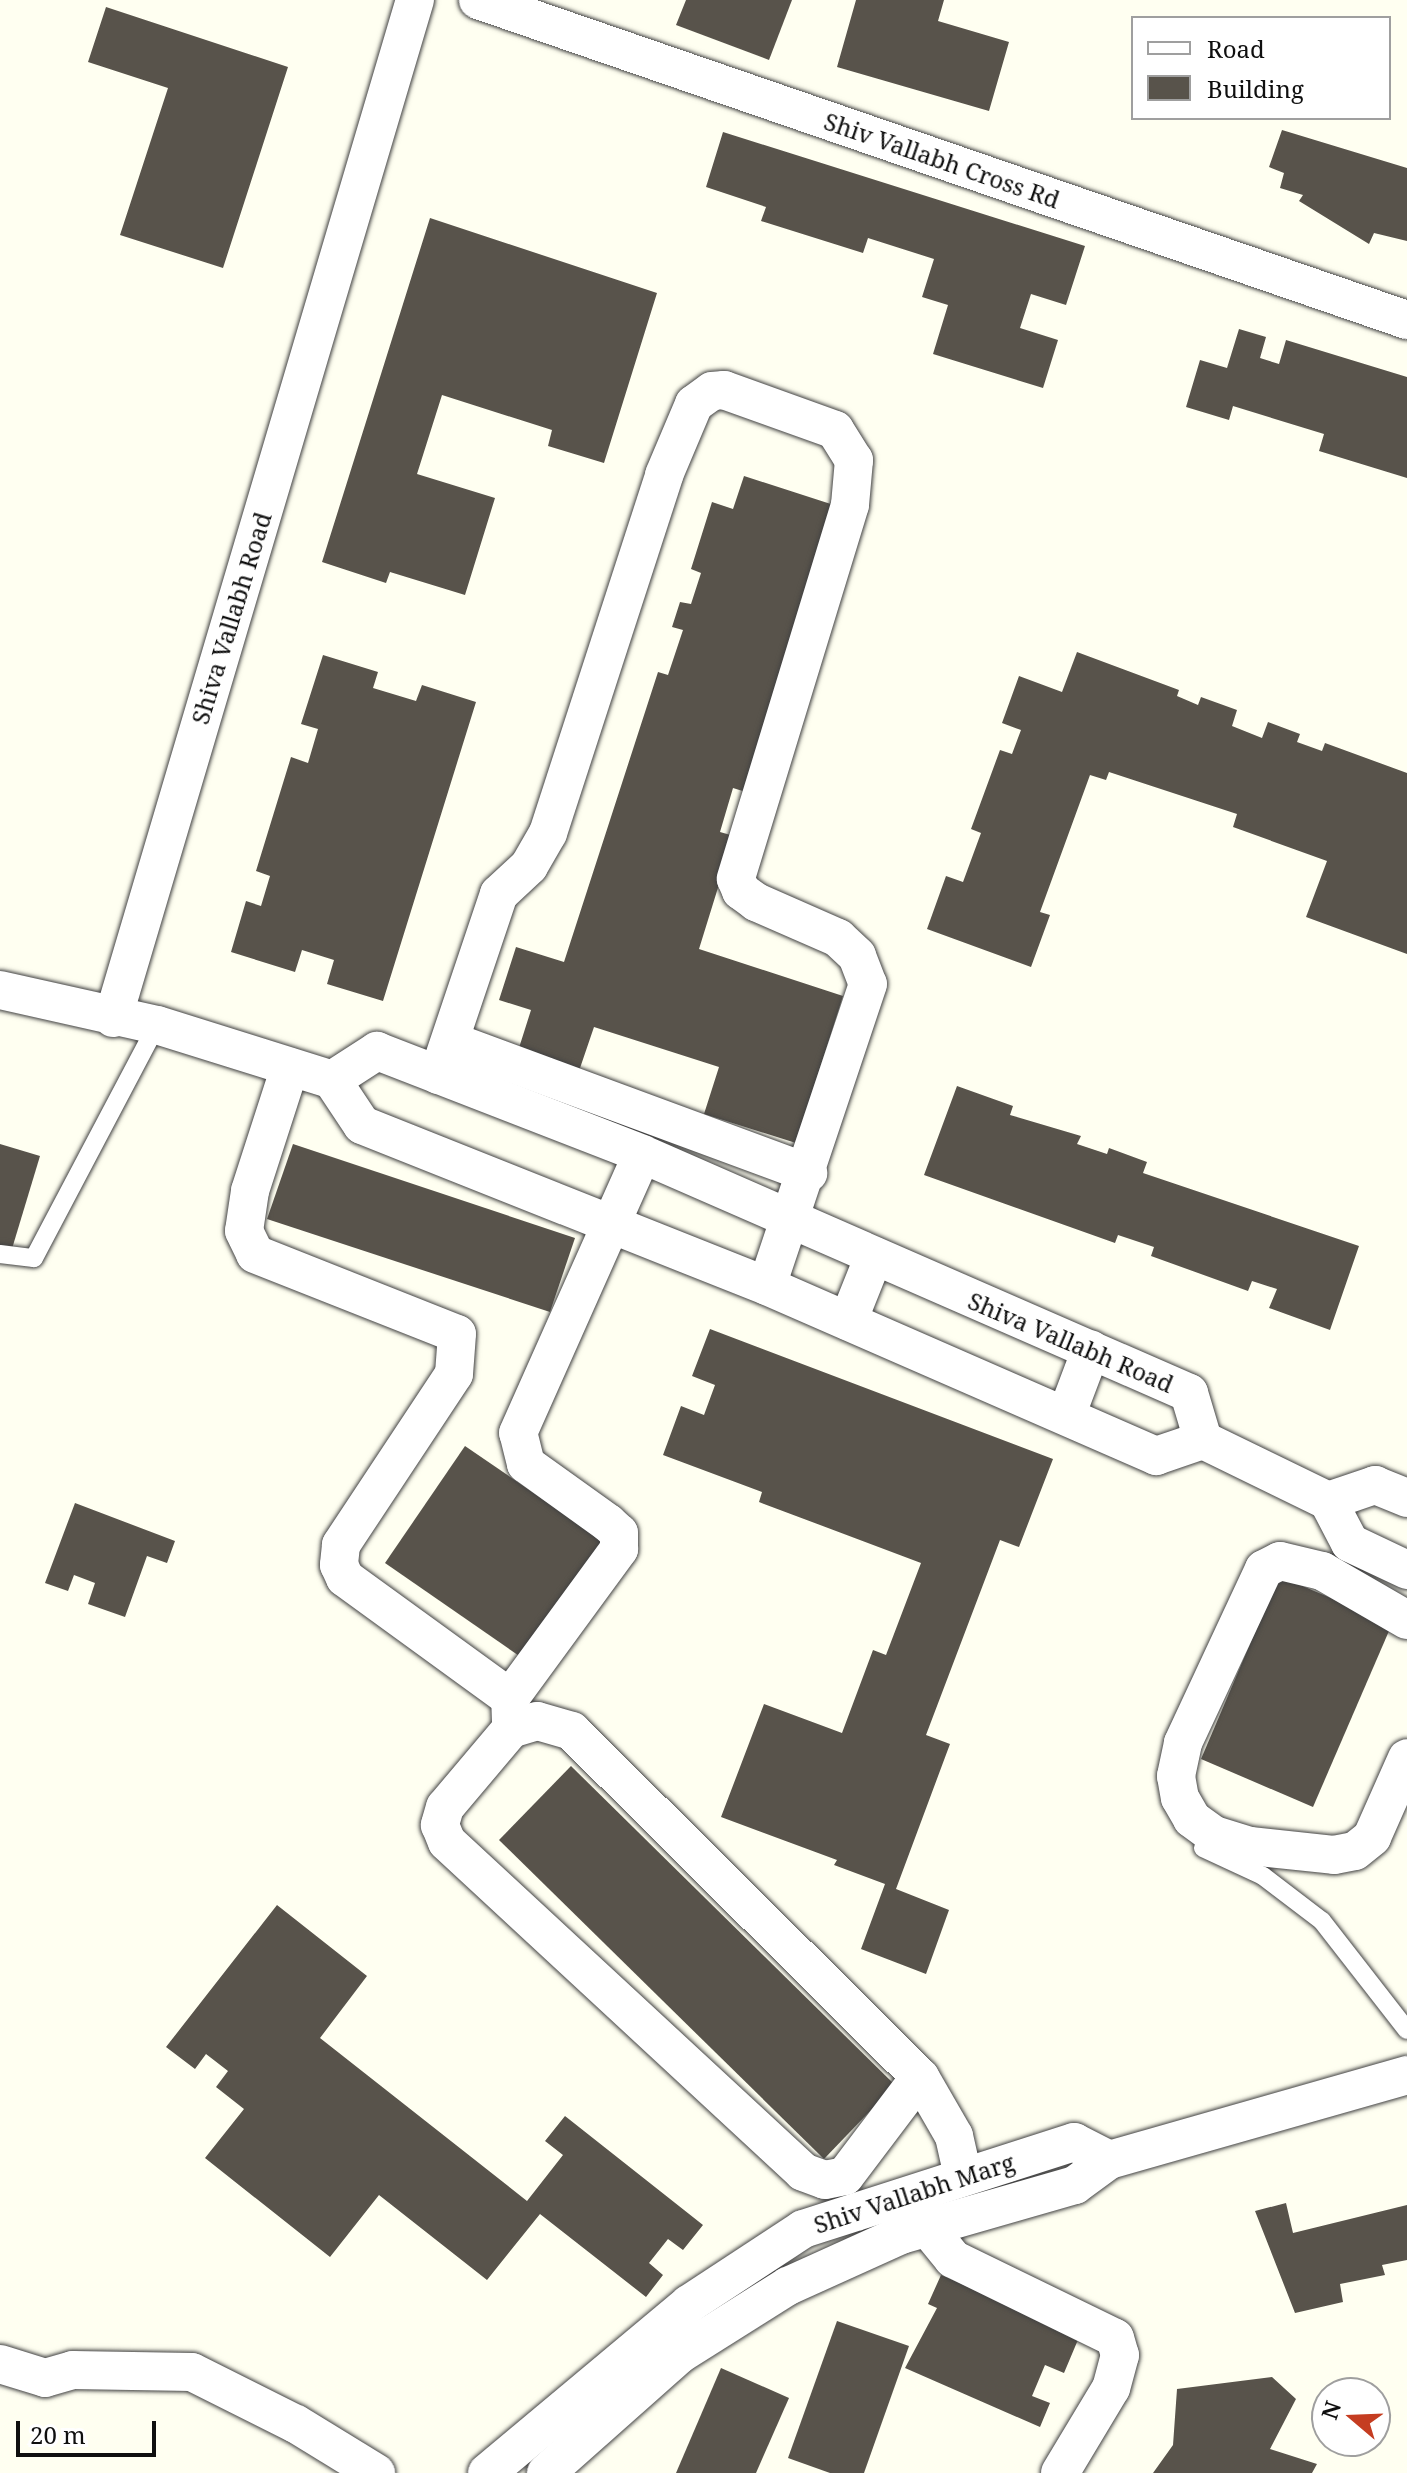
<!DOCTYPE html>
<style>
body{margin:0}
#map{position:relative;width:1407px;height:2473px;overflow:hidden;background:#fffff1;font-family:"Noto Serif",serif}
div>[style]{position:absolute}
.building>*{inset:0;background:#58534b}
.roads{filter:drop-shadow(0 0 2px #424242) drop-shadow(0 0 2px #424242)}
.service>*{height:18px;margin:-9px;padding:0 9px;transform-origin:9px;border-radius:9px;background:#fff}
.minor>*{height:38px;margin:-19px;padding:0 19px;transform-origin:19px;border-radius:19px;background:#fff}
span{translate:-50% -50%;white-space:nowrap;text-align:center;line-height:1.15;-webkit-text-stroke:8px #fff;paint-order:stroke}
.street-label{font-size:24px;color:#0f0f0f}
.legend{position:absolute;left:1131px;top:16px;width:260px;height:104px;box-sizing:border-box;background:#fff;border:2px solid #9f9f9f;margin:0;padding:10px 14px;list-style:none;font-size:24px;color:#0f0f0f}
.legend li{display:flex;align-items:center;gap:16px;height:40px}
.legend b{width:40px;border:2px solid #9f9f9f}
.north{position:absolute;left:1311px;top:2377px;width:80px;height:80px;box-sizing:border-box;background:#fff;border:2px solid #9f9f9f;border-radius:50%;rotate:289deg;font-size:22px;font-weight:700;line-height:32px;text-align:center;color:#0f0f0f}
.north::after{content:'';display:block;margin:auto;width:28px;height:36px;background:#c53d21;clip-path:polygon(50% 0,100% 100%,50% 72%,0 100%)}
.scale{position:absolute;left:16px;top:2421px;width:140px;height:36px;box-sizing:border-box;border:4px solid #0f0f0f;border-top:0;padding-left:10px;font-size:24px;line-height:28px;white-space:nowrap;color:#0f0f0f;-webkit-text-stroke:6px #fff;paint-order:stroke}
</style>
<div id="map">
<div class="building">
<div style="clip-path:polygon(686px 0,792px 0,769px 60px,676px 25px)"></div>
<div style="clip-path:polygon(856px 0,944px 0,938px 21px,1009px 42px,989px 111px,837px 67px)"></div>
<div style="clip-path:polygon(106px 7px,288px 67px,223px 268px,120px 235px,168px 88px,88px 62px)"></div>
<div style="clip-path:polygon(1282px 130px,1407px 168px,1407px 241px,1374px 233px,1369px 244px,1299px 201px,1303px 195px,1280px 188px,1284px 173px,1269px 167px)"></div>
<div style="clip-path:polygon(723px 132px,1085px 246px,1066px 305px,1031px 294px,1020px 328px,1058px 340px,1043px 388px,933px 354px,948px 305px,922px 297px,934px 259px,868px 238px,863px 253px,761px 221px,766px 207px,706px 187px)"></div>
<div style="clip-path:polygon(430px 218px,657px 293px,604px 463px,548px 446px,552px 430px,442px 395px,417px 474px,495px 498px,465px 595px,390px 572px,386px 583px,322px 562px)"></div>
<div style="clip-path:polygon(1239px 329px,1266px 337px,1260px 358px,1279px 364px,1286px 340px,1407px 377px,1407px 478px,1319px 451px,1324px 434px,1233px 406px,1229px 420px,1186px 407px,1200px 360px,1227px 368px)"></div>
<div style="clip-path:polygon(744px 476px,840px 507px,749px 793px,733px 788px,720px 832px,734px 836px,699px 949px,843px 996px,796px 1143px,704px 1114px,719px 1067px,594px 1027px,579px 1071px,518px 1051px,531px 1010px,499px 1000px,516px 947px,564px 962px,658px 672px,668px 675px,683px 630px,672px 627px,680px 602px,691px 604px,701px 573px,691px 569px,712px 502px,733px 509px)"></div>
<div style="clip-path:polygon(1077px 652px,1179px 690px,1177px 696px,1198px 705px,1201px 697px,1237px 710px,1232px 726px,1262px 738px,1268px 722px,1300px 734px,1297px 742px,1322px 751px,1325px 743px,1407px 773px,1407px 954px,1306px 917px,1327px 861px,1233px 827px,1237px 814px,1109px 772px,1106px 780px,1090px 775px,1040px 912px,1050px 915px,1031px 967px,927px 929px,946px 876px,963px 882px,981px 833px,971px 829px,1000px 750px,1012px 754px,1021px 730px,1002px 723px,1019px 676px,1062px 692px)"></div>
<div style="clip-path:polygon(323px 655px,378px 672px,373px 688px,416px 701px,422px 685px,476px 702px,383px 1001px,327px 984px,334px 960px,302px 950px,295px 972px,231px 952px,246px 901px,261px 906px,270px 876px,256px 871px,291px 757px,308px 763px,318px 729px,301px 724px)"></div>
<div style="clip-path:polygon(957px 1086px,1013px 1106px,1010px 1115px,1081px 1136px,1077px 1144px,1107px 1154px,1109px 1148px,1147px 1162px,1143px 1173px,1359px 1246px,1330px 1330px,1269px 1308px,1277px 1289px,1252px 1281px,1248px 1291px,1151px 1256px,1154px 1247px,1118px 1235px,1115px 1243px,924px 1175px)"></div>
<div style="clip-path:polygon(0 1144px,40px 1156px,11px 1252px,0 1248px)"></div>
<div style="clip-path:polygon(293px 1144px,575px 1238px,550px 1312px,267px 1219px)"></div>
<div style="clip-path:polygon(710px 1329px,1053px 1459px,1019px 1547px,1000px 1540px,926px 1735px,950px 1744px,896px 1889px,949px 1910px,926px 1974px,861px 1949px,885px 1884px,834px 1865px,837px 1860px,721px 1817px,764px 1704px,842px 1733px,873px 1650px,886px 1655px,921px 1563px,759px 1502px,762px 1492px,663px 1455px,681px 1406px,704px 1415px,715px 1385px,692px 1376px)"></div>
<div style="clip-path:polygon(465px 1446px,605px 1542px,525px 1660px,385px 1563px)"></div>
<div style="clip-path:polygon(75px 1503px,175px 1541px,167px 1563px,147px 1556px,125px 1617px,88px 1604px,95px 1583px,74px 1575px,68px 1591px,45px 1583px)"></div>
<div style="clip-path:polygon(1279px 1576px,1392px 1624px,1313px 1807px,1201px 1759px)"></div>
<div style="clip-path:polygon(571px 1766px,895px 2085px,824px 2159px,499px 1840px)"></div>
<div style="clip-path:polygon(277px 1905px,367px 1976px,320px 2038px,527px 2201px,563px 2155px,545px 2141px,565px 2116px,703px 2225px,683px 2250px,668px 2239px,649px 2263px,663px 2275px,646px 2297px,540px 2214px,487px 2280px,379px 2195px,330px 2257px,205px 2158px,244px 2109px,216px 2087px,228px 2071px,206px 2054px,195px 2069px,166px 2047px)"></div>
<div style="clip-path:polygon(1286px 2203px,1293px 2233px,1407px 2205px,1407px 2260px,1382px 2265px,1385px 2275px,1340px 2284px,1343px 2302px,1295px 2313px,1255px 2211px)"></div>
<div style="clip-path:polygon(941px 2275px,1080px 2335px,1064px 2373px,1045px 2365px,1032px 2396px,1050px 2403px,1040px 2427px,905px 2368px,937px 2308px,928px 2304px)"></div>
<div style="clip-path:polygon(837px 2321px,909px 2346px,864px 2473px,830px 2473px,788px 2458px)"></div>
<div style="clip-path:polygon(721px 2368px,789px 2398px,756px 2473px,676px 2473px)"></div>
<div style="clip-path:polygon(1272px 2377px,1296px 2399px,1270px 2449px,1317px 2464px,1312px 2473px,1153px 2473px,1173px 2445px,1177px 2389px)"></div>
</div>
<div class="roads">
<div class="service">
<div style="left:0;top:1254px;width:34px;rotate:7deg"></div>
<div style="left:34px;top:1258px;width:263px;rotate:-62.2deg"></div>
<div style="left:1203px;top:1848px;width:66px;rotate:25deg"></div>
<div style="left:1263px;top:1876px;width:74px;rotate:37.3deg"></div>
<div style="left:1322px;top:1921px;width:138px;rotate:52.1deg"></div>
</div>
<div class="minor">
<div style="left:478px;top:0;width:983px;rotate:19.01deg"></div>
<div style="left:0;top:990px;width:161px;rotate:12.6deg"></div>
<div style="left:157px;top:1025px;width:183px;rotate:17.4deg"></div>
<div style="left:332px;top:1080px;width:54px;rotate:56.3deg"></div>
<div style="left:362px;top:1125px;width:436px;rotate:21.7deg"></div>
<div style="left:767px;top:1286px;width:425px;rotate:23.6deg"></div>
<div style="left:1156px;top:1456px;width:50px;rotate:-18.8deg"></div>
<div style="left:113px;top:1018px;width:1062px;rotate:-73.48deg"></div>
<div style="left:451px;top:1041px;width:381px;rotate:20.3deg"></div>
<div style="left:290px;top:1067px;width:130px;rotate:107.9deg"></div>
<div style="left:250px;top:1191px;width:40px;rotate:98.5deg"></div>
<div style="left:244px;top:1231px;width:25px;rotate:64deg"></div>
<div style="left:255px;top:1254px;width:217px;rotate:21.6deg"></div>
<div style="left:457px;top:1334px;width:40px;rotate:94.3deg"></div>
<div style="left:454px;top:1374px;width:205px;rotate:123.5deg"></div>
<div style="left:341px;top:1545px;width:20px;rotate:96deg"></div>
<div style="left:339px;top:1565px;width:14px;rotate:65deg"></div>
<div style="left:345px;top:1578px;width:204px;rotate:36deg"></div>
<div style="left:438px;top:1075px;width:191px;rotate:-71.4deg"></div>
<div style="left:499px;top:894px;width:41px;rotate:-43deg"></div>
<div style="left:529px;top:866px;width:38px;rotate:-60deg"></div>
<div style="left:548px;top:833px;width:376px;rotate:-72deg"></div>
<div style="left:664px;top:475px;width:77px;rotate:-67.1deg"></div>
<div style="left:694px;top:404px;width:22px;rotate:-36deg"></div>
<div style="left:712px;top:391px;width:12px;rotate:-5deg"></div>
<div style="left:724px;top:390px;width:118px;rotate:19.8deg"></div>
<div style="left:835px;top:430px;width:36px;rotate:58deg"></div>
<div style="left:854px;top:460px;width:45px;rotate:95.1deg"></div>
<div style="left:850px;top:505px;width:391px;rotate:107deg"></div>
<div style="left:736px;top:879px;width:13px;rotate:67deg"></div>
<div style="left:741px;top:891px;width:19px;rotate:36deg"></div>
<div style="left:756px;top:902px;width:90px;rotate:23.7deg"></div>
<div style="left:838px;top:938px;width:26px;rotate:43deg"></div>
<div style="left:857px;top:956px;width:30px;rotate:69deg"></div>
<div style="left:868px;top:984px;width:318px;rotate:108.5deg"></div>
<div style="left:332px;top:1080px;width:54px;rotate:-32.8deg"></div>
<div style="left:377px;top:1051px;width:284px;rotate:21.2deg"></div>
<div style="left:642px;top:1154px;width:597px;rotate:23.6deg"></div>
<div style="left:1189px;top:1393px;width:49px;rotate:73.4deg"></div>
<div style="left:848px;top:1321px;width:70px;rotate:-68.2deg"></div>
<div style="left:1066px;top:1416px;width:71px;rotate:-69.3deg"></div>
<div style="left:1203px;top:1440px;width:139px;rotate:26deg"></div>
<div style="left:1328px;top:1501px;width:47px;rotate:62.4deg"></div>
<div style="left:1350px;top:1543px;width:63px;rotate:25.3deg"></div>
<div style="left:1328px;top:1501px;width:50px;rotate:-18.8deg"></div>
<div style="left:1375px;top:1485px;width:35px;rotate:22deg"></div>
<div style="left:1407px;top:1620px;width:98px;rotate:-150deg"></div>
<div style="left:1322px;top:1571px;width:43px;rotate:-166.6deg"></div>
<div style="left:1280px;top:1561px;width:18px;rotate:153deg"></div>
<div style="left:1264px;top:1569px;width:192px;rotate:115deg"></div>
<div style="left:1183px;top:1743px;width:34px;rotate:102deg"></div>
<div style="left:1176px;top:1776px;width:22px;rotate:80deg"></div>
<div style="left:1180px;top:1798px;width:24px;rotate:60deg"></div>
<div style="left:1192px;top:1819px;width:27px;rotate:36deg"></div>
<div style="left:1214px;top:1835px;width:38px;rotate:17deg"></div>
<div style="left:1250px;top:1846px;width:84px;rotate:6.1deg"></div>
<div style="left:1334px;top:1855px;width:21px;rotate:-11deg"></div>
<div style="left:1355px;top:1851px;width:22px;rotate:-39deg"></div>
<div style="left:1372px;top:1837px;width:86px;rotate:-66.1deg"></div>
<div style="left:511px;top:1722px;width:24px;rotate:-92deg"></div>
<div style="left:510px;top:1698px;width:185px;rotate:-53.8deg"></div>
<div style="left:619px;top:1549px;width:16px;rotate:-90deg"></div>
<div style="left:619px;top:1533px;width:15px;rotate:-138deg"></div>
<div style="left:608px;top:1523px;width:101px;rotate:-144.3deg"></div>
<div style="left:526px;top:1464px;width:32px;rotate:-104deg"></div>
<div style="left:518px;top:1433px;width:305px;rotate:-66deg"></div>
<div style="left:920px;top:2077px;width:491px;rotate:-135.2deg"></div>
<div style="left:572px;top:1731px;width:36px;rotate:-164deg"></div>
<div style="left:537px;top:1721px;width:27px;rotate:163deg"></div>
<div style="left:511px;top:1729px;width:102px;rotate:130.2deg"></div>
<div style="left:445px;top:1807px;width:19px;rotate:106deg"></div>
<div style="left:440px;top:1825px;width:18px;rotate:68deg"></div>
<div style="left:447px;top:1842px;width:485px;rotate:42.8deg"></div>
<div style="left:803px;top:2172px;width:23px;rotate:20deg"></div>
<div style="left:825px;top:2180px;width:20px;rotate:-11deg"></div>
<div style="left:845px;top:2176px;width:124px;rotate:-52.9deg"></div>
<div style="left:920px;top:2077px;width:68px;rotate:60deg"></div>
<div style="left:954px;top:2136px;width:41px;rotate:77.3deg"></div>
<div style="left:927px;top:2227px;width:41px;rotate:50.9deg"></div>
<div style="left:953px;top:2259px;width:180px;rotate:26deg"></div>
<div style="left:1115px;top:2338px;width:18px;rotate:74deg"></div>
<div style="left:1120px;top:2355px;width:34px;rotate:105deg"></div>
<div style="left:1111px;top:2388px;width:99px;rotate:121deg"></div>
<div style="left:0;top:2364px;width:47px;rotate:17.3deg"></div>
<div style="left:45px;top:2378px;width:29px;rotate:-16deg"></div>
<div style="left:73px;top:2370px;width:119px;rotate:1deg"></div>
<div style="left:192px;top:2372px;width:116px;rotate:26.6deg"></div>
<div style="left:296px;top:2424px;width:94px;rotate:31.5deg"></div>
<div style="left:487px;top:2473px;width:263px;rotate:-39.9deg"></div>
<div style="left:689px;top:2304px;width:136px;rotate:-33.3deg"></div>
<div style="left:803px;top:2229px;width:285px;rotate:-17.8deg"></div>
<div style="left:1074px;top:2142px;width:39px;rotate:27deg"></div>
<div style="left:546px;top:2473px;width:179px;rotate:-41.6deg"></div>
<div style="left:680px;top:2354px;width:128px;rotate:-32.2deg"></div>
<div style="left:788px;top:2286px;width:124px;rotate:-24.3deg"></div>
<div style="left:901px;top:2235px;width:181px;rotate:-16deg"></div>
<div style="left:1075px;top:2185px;width:42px;rotate:-36.3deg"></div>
<div style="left:1109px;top:2160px;width:310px;rotate:-15.9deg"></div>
</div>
</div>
<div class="street-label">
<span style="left:942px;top:160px;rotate:19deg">Shiv Vallabh Cross Rd</span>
<span style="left:231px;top:618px;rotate:-73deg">Shiva Vallabh Road</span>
<span style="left:1071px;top:1342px;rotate:23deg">Shiva Vallabh Road</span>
<span style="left:914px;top:2193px;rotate:-18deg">Shiv Vallabh Marg</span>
</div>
<ul class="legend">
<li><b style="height:10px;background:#fff"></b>Road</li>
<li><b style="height:22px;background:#58534b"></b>Building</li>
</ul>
<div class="north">N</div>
<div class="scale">20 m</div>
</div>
